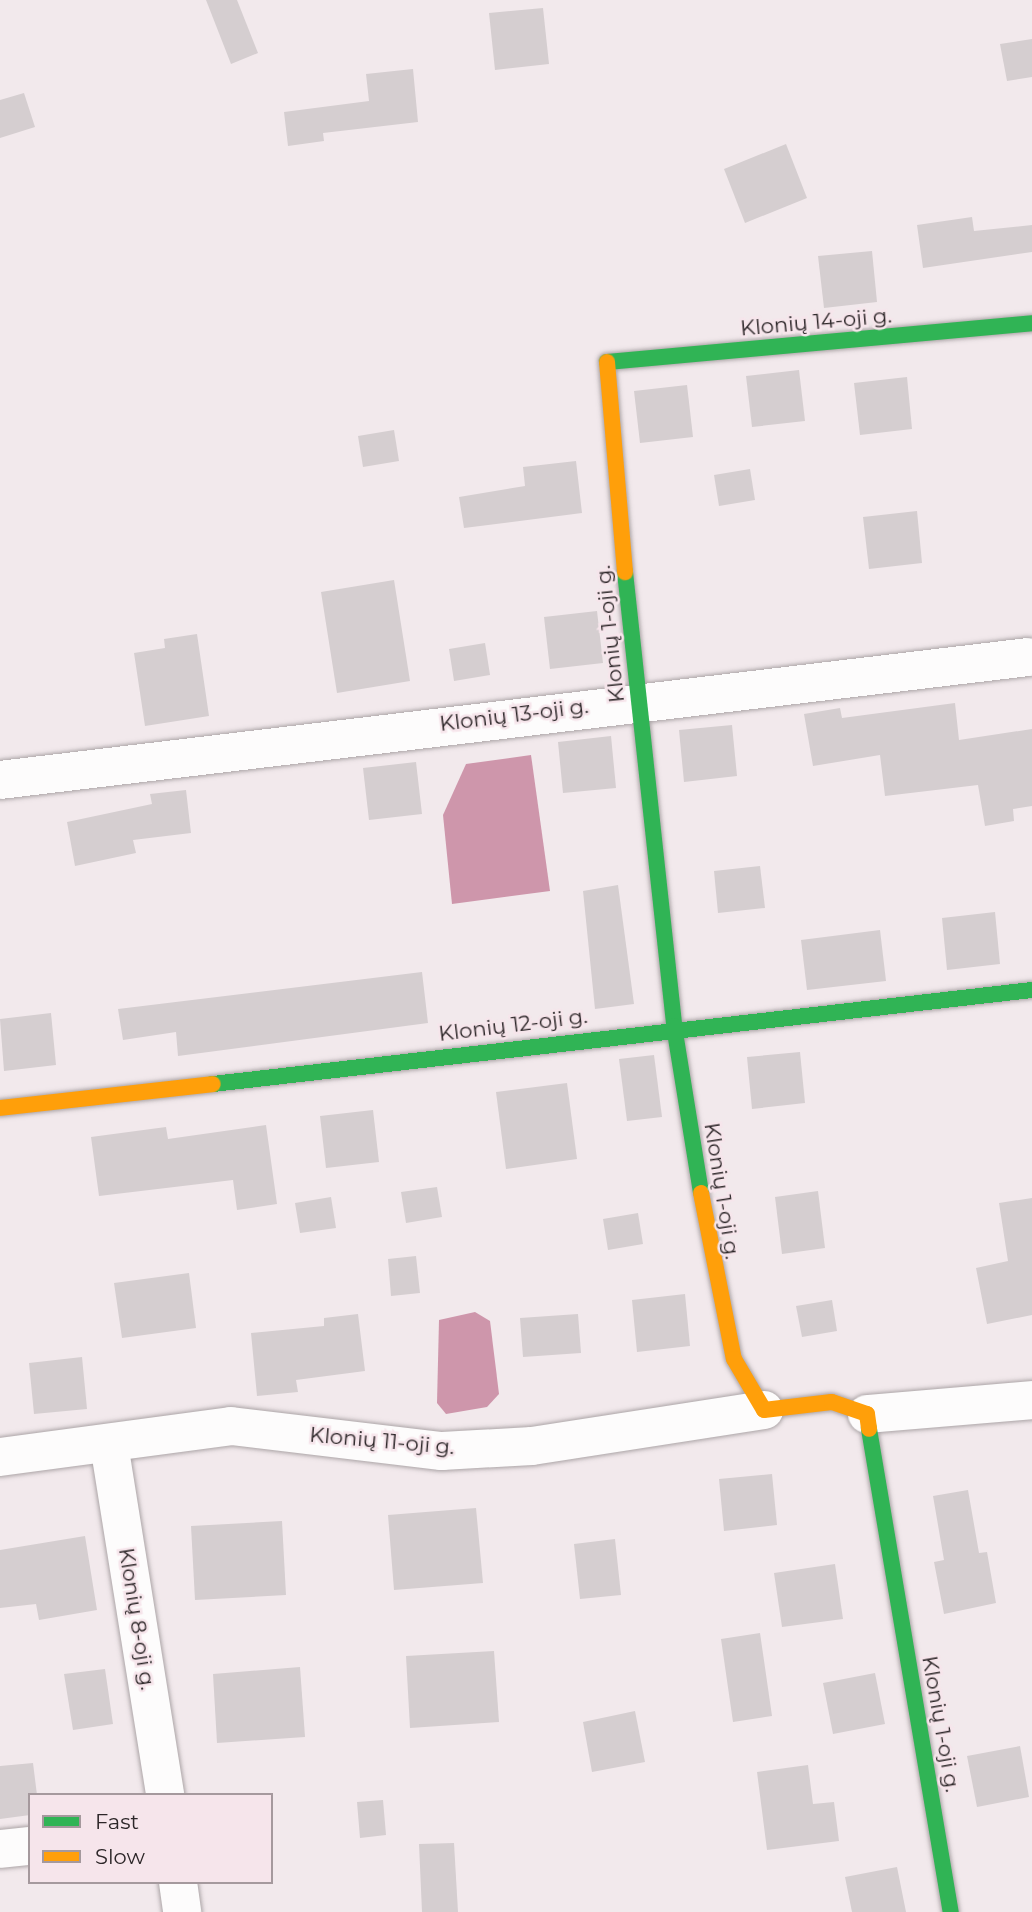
<!DOCTYPE html>
<meta charset="utf-8">
<style>
body{margin:0}
#map{position:relative;width:1032px;height:1912px;overflow:hidden;background:#f2e9ec;font-family:Montserrat,sans-serif}
div>[style]{position:absolute}
.water>*{inset:0;background:#ce96ab}
.building>*{inset:0;background:#d5ced0}
.roads{filter:drop-shadow(0 0 2px #aca5a7) drop-shadow(0 0 2px #aca5a7)}
.street>*{height:38px;margin:-19px;padding:0 19px;transform-origin:19px;border-radius:19px;background:#fdfcfc}
.fast>*{height:16px;margin:-8px;padding:0 8px;transform-origin:8px;border-radius:8px;background:#30b455}
.slow>*{height:16px;margin:-8px;padding:0 8px;transform-origin:8px;border-radius:8px;background:#ff9f0a}
span{translate:-50% -50%;white-space:nowrap;text-align:center;line-height:1.15;-webkit-text-stroke:5px #f6e5eb;paint-order:stroke}
.street-label{font-size:21px;color:#2c2628}
.legend{position:absolute;left:28px;top:1793px;width:245px;height:91px;box-sizing:border-box;background:#f6e5eb;border:2px solid #a5999d;margin:0;padding:9px 12px;list-style:none;font-size:21px;color:#2c2628}
.legend li{display:flex;align-items:center;gap:14px;height:35px}
.legend b{width:35px;border:2px solid #a5999d}
</style>
<div id="map">
<div class="water">
<div style="clip-path:polygon(531px 755px,550px 891px,452px 904px,443px 815px,466px 764px)"></div>
<div style="clip-path:polygon(475px 1312px,490px 1321px,499px 1394px,487px 1407px,446px 1414px,437px 1403px,439px 1320px)"></div>
</div>
<div class="building">
<div style="clip-path:polygon(206px 0,237px 0,258px 53px,231px 64px)"></div>
<div style="clip-path:polygon(543px 8px,549px 64px,495px 70px,489px 13px)"></div>
<div style="clip-path:polygon(1032px 39px,1032px 77px,1007px 81px,1000px 44px)"></div>
<div style="clip-path:polygon(413px 69px,418px 122px,323px 133px,324px 141px,288px 146px,284px 112px,369px 101px,366px 74px)"></div>
<div style="clip-path:polygon(24px 93px,35px 127px,0 138px,0 100px)"></div>
<div style="clip-path:polygon(786px 144px,807px 198px,745px 223px,724px 169px)"></div>
<div style="clip-path:polygon(972px 217px,974px 231px,1032px 225px,1032px 252px,923px 268px,917px 225px)"></div>
<div style="clip-path:polygon(872px 251px,877px 302px,824px 308px,818px 256px)"></div>
<div style="clip-path:polygon(799px 370px,805px 421px,752px 427px,746px 376px)"></div>
<div style="clip-path:polygon(907px 377px,912px 429px,860px 435px,854px 383px)"></div>
<div style="clip-path:polygon(687px 385px,693px 437px,640px 443px,634px 391px)"></div>
<div style="clip-path:polygon(394px 430px,399px 461px,363px 467px,358px 436px)"></div>
<div style="clip-path:polygon(576px 461px,582px 513px,464px 528px,459px 497px,525px 486px,523px 467px)"></div>
<div style="clip-path:polygon(750px 469px,755px 500px,719px 506px,714px 475px)"></div>
<div style="clip-path:polygon(917px 511px,922px 563px,869px 569px,863px 517px)"></div>
<div style="clip-path:polygon(394px 580px,410px 681px,337px 693px,321px 592px)"></div>
<div style="clip-path:polygon(597px 611px,603px 663px,550px 669px,544px 617px)"></div>
<div style="clip-path:polygon(197px 634px,209px 716px,145px 726px,134px 653px,165px 648px,164px 639px)"></div>
<div style="clip-path:polygon(485px 643px,490px 675px,454px 681px,449px 649px)"></div>
<div style="clip-path:polygon(955px 703px,959px 740px,1032px 729px,1032px 806px,1013px 809px,1014px 821px,985px 826px,978px 785px,885px 796px,880px 755px,813px 766px,804px 714px,840px 708px,842px 718px)"></div>
<div style="clip-path:polygon(732px 725px,737px 776px,684px 782px,679px 730px)"></div>
<div style="clip-path:polygon(611px 736px,616px 788px,563px 793px,558px 742px)"></div>
<div style="clip-path:polygon(416px 762px,422px 814px,369px 820px,363px 768px)"></div>
<div style="clip-path:polygon(186px 790px,191px 833px,133px 840px,136px 853px,75px 866px,67px 822px,152px 804px,150px 794px)"></div>
<div style="clip-path:polygon(760px 866px,765px 908px,718px 913px,714px 871px)"></div>
<div style="clip-path:polygon(618px 885px,634px 1004px,595px 1009px,583px 891px)"></div>
<div style="clip-path:polygon(995px 912px,1000px 964px,947px 970px,942px 918px)"></div>
<div style="clip-path:polygon(880px 930px,886px 981px,807px 990px,801px 940px)"></div>
<div style="clip-path:polygon(422px 972px,428px 1023px,178px 1056px,176px 1032px,123px 1040px,118px 1009px)"></div>
<div style="clip-path:polygon(51px 1013px,56px 1065px,4px 1071px,0 1019px)"></div>
<div style="clip-path:polygon(800px 1052px,805px 1103px,752px 1109px,747px 1057px)"></div>
<div style="clip-path:polygon(654px 1055px,662px 1117px,627px 1121px,619px 1059px)"></div>
<div style="clip-path:polygon(567px 1083px,577px 1159px,506px 1169px,496px 1092px)"></div>
<div style="clip-path:polygon(373px 1110px,379px 1162px,326px 1168px,320px 1116px)"></div>
<div style="clip-path:polygon(266px 1125px,277px 1204px,237px 1210px,233px 1180px,99px 1196px,91px 1137px,166px 1127px,168px 1139px)"></div>
<div style="clip-path:polygon(437px 1187px,442px 1217px,406px 1223px,401px 1192px)"></div>
<div style="clip-path:polygon(818px 1191px,825px 1248px,782px 1254px,775px 1197px)"></div>
<div style="clip-path:polygon(331px 1197px,336px 1228px,300px 1233px,295px 1203px)"></div>
<div style="clip-path:polygon(1032px 1198px,1032px 1315px,987px 1324px,976px 1268px,1008px 1261px,999px 1203px)"></div>
<div style="clip-path:polygon(638px 1213px,643px 1244px,608px 1250px,603px 1219px)"></div>
<div style="clip-path:polygon(416px 1256px,420px 1293px,391px 1296px,388px 1259px)"></div>
<div style="clip-path:polygon(189px 1273px,196px 1328px,122px 1338px,114px 1283px)"></div>
<div style="clip-path:polygon(685px 1294px,690px 1346px,637px 1352px,632px 1300px)"></div>
<div style="clip-path:polygon(832px 1300px,837px 1331px,802px 1337px,796px 1306px)"></div>
<div style="clip-path:polygon(358px 1314px,365px 1371px,296px 1380px,298px 1392px,257px 1396px,251px 1333px,324px 1326px,324px 1318px)"></div>
<div style="clip-path:polygon(578px 1314px,581px 1353px,523px 1357px,520px 1318px)"></div>
<div style="clip-path:polygon(82px 1357px,87px 1409px,34px 1414px,29px 1363px)"></div>
<div style="clip-path:polygon(772px 1474px,777px 1525px,724px 1531px,719px 1479px)"></div>
<div style="clip-path:polygon(968px 1490px,979px 1553px,987px 1552px,996px 1603px,944px 1614px,934px 1562px,944px 1560px,933px 1496px)"></div>
<div style="clip-path:polygon(476px 1508px,483px 1583px,394px 1590px,388px 1515px)"></div>
<div style="clip-path:polygon(282px 1521px,286px 1595px,195px 1600px,191px 1526px)"></div>
<div style="clip-path:polygon(85px 1536px,97px 1610px,39px 1620px,36px 1604px,0 1608px,0 1550px)"></div>
<div style="clip-path:polygon(615px 1539px,621px 1595px,580px 1599px,574px 1544px)"></div>
<div style="clip-path:polygon(835px 1564px,843px 1619px,782px 1627px,774px 1573px)"></div>
<div style="clip-path:polygon(760px 1633px,772px 1716px,733px 1722px,721px 1639px)"></div>
<div style="clip-path:polygon(494px 1651px,499px 1722px,410px 1728px,406px 1656px)"></div>
<div style="clip-path:polygon(300px 1667px,305px 1737px,217px 1743px,213px 1674px)"></div>
<div style="clip-path:polygon(105px 1669px,113px 1724px,73px 1730px,64px 1674px)"></div>
<div style="clip-path:polygon(875px 1673px,885px 1724px,833px 1734px,823px 1683px)"></div>
<div style="clip-path:polygon(635px 1711px,645px 1762px,592px 1772px,583px 1722px)"></div>
<div style="clip-path:polygon(1020px 1746px,1029px 1797px,977px 1807px,967px 1756px)"></div>
<div style="clip-path:polygon(33px 1763px,37px 1795px,30px 1795px,30px 1815px,0 1819px,0 1766px)"></div>
<div style="clip-path:polygon(808px 1765px,813px 1804px,834px 1802px,839px 1841px,767px 1850px,757px 1772px)"></div>
<div style="clip-path:polygon(383px 1800px,386px 1835px,360px 1838px,357px 1802px)"></div>
<div style="clip-path:polygon(454px 1843px,458px 1912px,422px 1912px,419px 1844px)"></div>
<div style="clip-path:polygon(897px 1867px,906px 1912px,852px 1912px,845px 1877px)"></div>
</div>
<div class="roads">
<div class="street">
<div style="left:0;top:780px;width:1035px;rotate:-6.82deg"></div>
<div style="left:867px;top:1414px;width:166px;rotate:-4.8deg"></div>
<div style="left:109px;top:1444px;width:355px;rotate:80.9deg"></div>
<div style="left:0;top:1457px;width:233px;rotate:-7.6deg"></div>
<div style="left:231px;top:1426px;width:212px;rotate:6.8deg"></div>
<div style="left:442px;top:1451px;width:90px;rotate:-3.2deg"></div>
<div style="left:532px;top:1446px;width:235px;rotate:-8.8deg"></div>
<div style="left:0;top:1849px;width:30px;rotate:-6deg"></div>
<div style="left:178px;top:1882px;width:30px;rotate:82deg"></div>
</div>
<div class="fast">
<div style="left:607px;top:362px;width:427px;rotate:-5.2deg"></div>
<div style="left:625px;top:572px;width:457px;rotate:83.8deg"></div>
<div style="left:674px;top:1026px;width:169px;rotate:80.8deg"></div>
<div style="left:213px;top:1084px;width:824px;rotate:-6.55deg"></div>
<div style="left:869px;top:1429px;width:490px;rotate:80.4deg"></div>
</div>
<div class="slow">
<div style="left:607px;top:362px;width:211px;rotate:85.1deg"></div>
<div style="left:0;top:1108px;width:214px;rotate:-6.4deg"></div>
<div style="left:701px;top:1193px;width:169px;rotate:78.8deg"></div>
<div style="left:734px;top:1359px;width:59px;rotate:59.5deg"></div>
<div style="left:764px;top:1410px;width:68px;rotate:-6.7deg"></div>
<div style="left:832px;top:1402px;width:37px;rotate:19deg"></div>
<div style="left:867px;top:1414px;width:15px;rotate:82deg"></div>
</div>
</div>
<div class="street-label">
<span style="left:816px;top:322px;rotate:-5deg">Klonių 14-oji g.</span>
<span style="left:610px;top:634px;rotate:-96deg">Klonių 1-oji g.</span>
<span style="left:514px;top:715px;rotate:-7deg">Klonių 13-oji g.</span>
<span style="left:513px;top:1025px;rotate:-7deg">Klonių 12-oji g.</span>
<span style="left:722px;top:1191px;rotate:81deg">Klonių 1-oji g.</span>
<span style="left:382px;top:1441px;rotate:5deg">Klonių 11-oji g.</span>
<span style="left:137px;top:1619px;rotate:81deg">Klonių 8-oji g.</span>
<span style="left:941px;top:1724px;rotate:80deg">Klonių 1-oji g.</span>
</div>
<ul class="legend">
<li><b style="height:9px;background:#30b455"></b>Fast</li>
<li><b style="height:9px;background:#ff9f0a"></b>Slow</li>
</ul>
</div>
